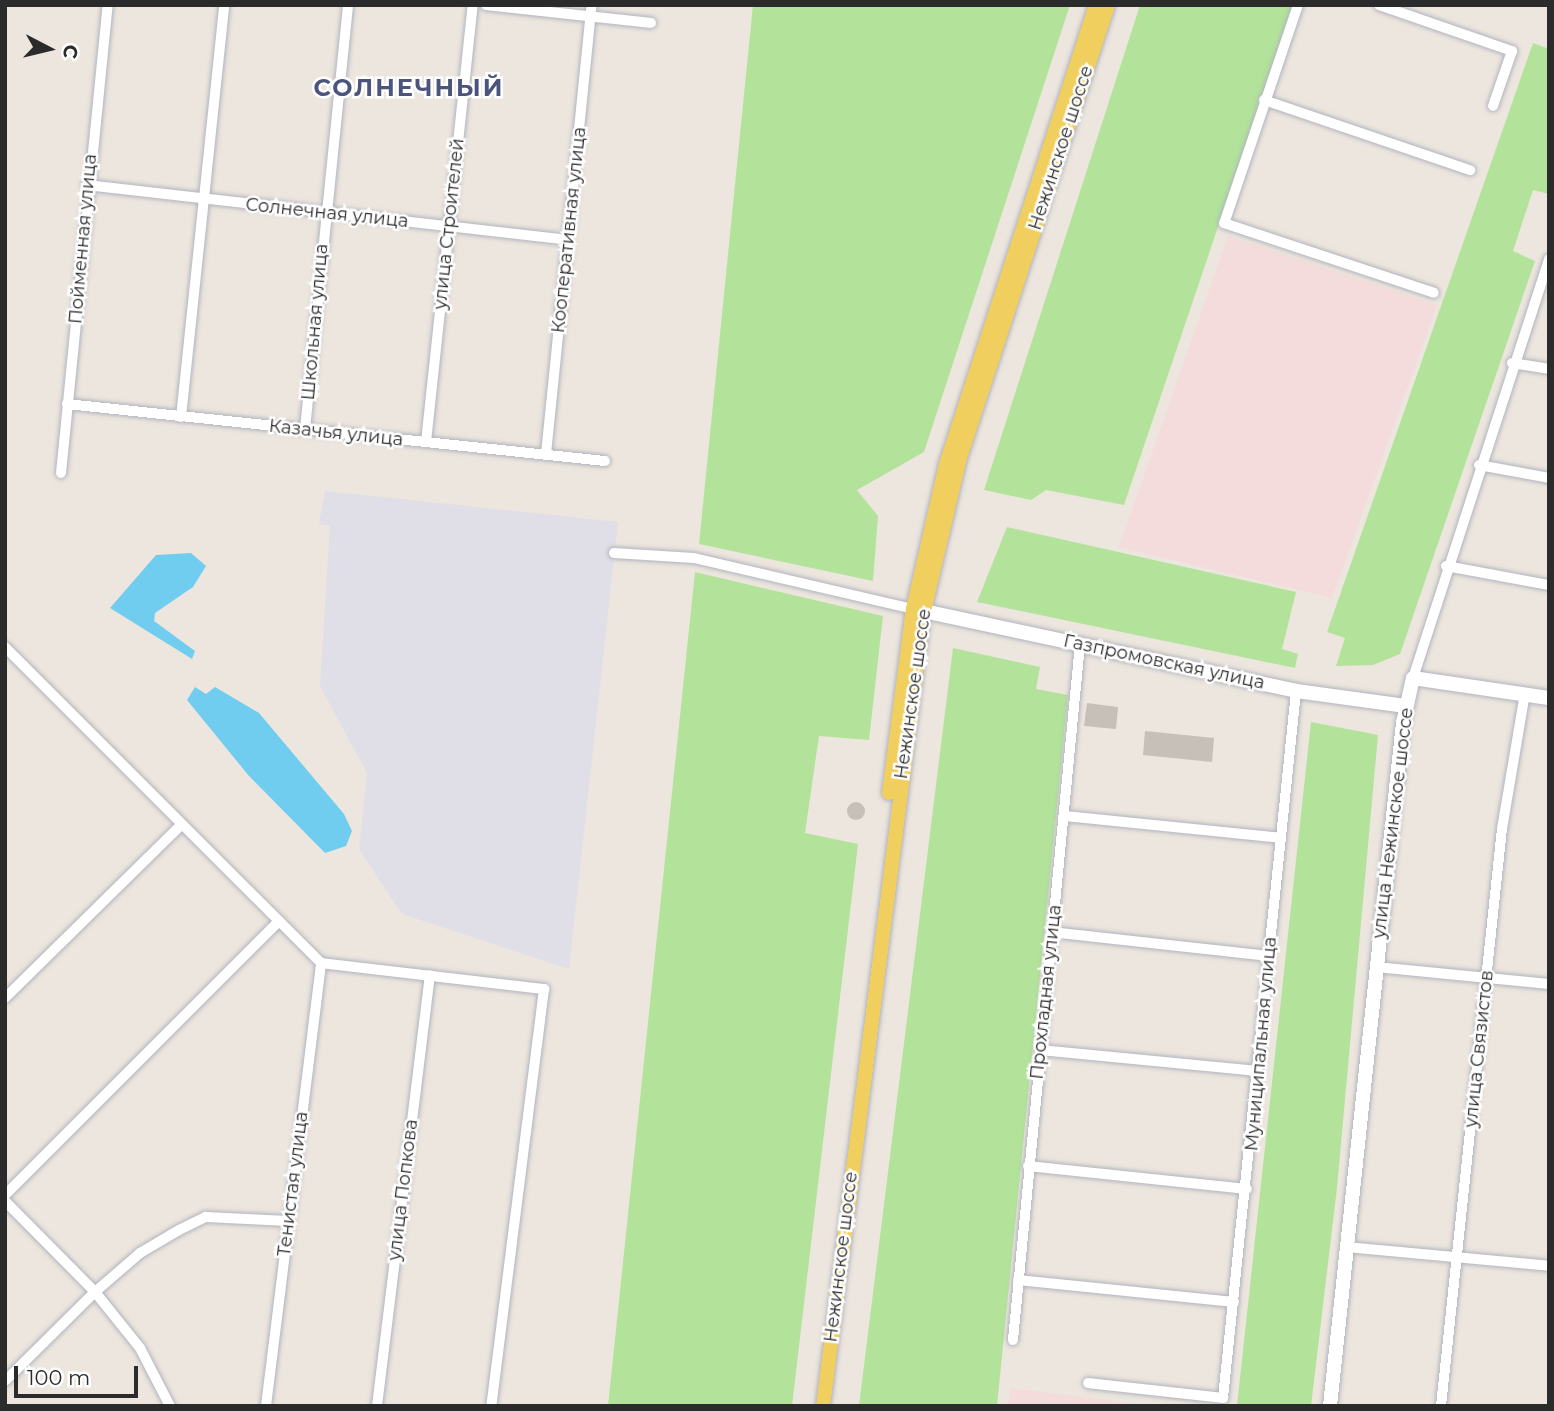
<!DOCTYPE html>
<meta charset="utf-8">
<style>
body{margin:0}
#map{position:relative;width:1554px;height:1411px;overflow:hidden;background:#ede6de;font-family:Montserrat,sans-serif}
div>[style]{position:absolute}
.industrial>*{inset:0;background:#e0dee6}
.medical>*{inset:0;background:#f4dbdc}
.green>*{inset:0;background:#b3e39a}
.water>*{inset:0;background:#71cdef}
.building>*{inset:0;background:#c6c0b9}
.round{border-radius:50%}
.roads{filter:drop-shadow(0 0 2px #b1b4bf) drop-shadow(0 0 2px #b1b4bf)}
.minor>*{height:10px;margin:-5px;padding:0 5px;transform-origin:5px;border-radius:5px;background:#fff}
.secondary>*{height:14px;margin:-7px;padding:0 7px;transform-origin:7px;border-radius:7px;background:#fff}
.primary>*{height:14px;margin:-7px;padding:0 7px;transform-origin:7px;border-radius:7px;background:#f1cf5f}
span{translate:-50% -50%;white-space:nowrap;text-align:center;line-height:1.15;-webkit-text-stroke:5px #fff;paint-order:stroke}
.street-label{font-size:18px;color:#2b2b2b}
.district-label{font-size:24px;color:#4b547c;font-weight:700;letter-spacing:2px}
.frame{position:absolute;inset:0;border:7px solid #2b2b2b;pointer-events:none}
.north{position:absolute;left:14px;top:14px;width:70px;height:70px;-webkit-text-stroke:5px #fff;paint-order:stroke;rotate:97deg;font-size:19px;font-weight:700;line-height:28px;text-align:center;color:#2b2b2b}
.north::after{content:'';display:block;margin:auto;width:24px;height:32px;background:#2b2b2b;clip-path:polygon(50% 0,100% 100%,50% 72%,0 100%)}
.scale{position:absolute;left:14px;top:1366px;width:124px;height:32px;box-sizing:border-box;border:4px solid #2b2b2b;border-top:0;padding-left:9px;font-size:21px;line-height:24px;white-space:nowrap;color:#2b2b2b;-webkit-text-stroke:5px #fff;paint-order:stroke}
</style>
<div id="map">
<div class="industrial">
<div style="clip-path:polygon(325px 491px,618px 522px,569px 969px,402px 914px,359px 849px,367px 773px,320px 686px,330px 526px,319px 524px)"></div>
</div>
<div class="medical">
<div style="clip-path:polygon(1228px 236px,1437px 305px,1332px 598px,1119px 547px)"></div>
<div style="clip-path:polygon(1010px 1388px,1139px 1404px,1138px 1406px,1008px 1406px)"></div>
</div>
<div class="green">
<div style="clip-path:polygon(753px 5px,1070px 5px,924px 452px,857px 490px,878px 516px,873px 581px,699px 544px)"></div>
<div style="clip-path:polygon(1140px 5px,1293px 5px,1124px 505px,1046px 490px,1031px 500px,984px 490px)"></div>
<div style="clip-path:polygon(1533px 43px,1549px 49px,1549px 194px,1533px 190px,1513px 251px,1535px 261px,1400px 654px,1373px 665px,1336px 666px,1345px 638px,1327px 632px)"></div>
<div style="clip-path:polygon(1007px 527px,1296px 592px,1282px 649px,1298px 654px,1295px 668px,977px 602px)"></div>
<div style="clip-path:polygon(695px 572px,883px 616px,869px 740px,819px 736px,805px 833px,858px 844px,792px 1406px,608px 1406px)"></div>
<div style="clip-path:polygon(953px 648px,1040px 667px,1036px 689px,1068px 695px,997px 1406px,859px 1406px)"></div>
<div style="clip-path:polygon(1311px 722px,1378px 735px,1337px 1188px,1311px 1406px,1237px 1406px)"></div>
</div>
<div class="water">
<div style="clip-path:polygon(191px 553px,206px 566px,193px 587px,155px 613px,154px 621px,195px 651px,192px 659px,110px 608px,156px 555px)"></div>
<div style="clip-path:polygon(195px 687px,206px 694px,215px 687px,259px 713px,344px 814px,352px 831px,346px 846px,325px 853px,249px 776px,187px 700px)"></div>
</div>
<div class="building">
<div style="clip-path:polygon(1087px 703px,1118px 707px,1116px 729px,1084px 726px)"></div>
<div style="clip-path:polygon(1145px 731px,1214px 738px,1212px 762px,1143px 755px)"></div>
<div class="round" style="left:847px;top:802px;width:18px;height:18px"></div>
</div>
<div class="roads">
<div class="minor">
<div style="left:486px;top:5px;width:166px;rotate:6.2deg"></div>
<div style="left:1298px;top:5px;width:230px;rotate:108.7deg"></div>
<div style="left:1224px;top:223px;width:221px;rotate:18.4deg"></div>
<div style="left:1379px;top:5px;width:141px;rotate:19.1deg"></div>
<div style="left:1512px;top:51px;width:58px;rotate:109.1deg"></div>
<div style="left:1264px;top:100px;width:218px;rotate:18.8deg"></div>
<div style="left:87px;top:185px;width:484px;rotate:6.5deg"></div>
<div style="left:1512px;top:363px;width:37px;rotate:9deg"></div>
<div style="left:67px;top:404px;width:541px;rotate:6.05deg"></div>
<div style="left:181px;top:417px;width:414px;rotate:-84deg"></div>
<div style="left:305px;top:429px;width:426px;rotate:-84.2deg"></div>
<div style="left:426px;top:442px;width:440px;rotate:-83.9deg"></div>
<div style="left:546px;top:454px;width:451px;rotate:-84.2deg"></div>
<div style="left:1479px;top:465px;width:71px;rotate:10.5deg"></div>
<div style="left:61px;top:473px;width:470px;rotate:-84.3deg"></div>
<div style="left:614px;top:553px;width:80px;rotate:3.6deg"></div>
<div style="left:694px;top:558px;width:225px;rotate:13.1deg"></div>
<div style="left:1446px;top:566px;width:105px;rotate:10.5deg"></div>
<div style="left:5px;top:647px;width:447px;rotate:45deg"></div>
<div style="left:321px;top:963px;width:225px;rotate:6.7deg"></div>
<div style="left:544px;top:989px;width:420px;rotate:97.2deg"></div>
<div style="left:1413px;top:678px;width:441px;rotate:-72deg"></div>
<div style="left:1065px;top:816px;width:216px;rotate:5.8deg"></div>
<div style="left:1051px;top:932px;width:219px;rotate:6.3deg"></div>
<div style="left:1376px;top:967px;width:174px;rotate:5.6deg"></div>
<div style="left:5px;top:998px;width:247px;rotate:-44.5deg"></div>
<div style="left:1040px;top:1050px;width:219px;rotate:5.5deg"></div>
<div style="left:1028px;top:1166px;width:220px;rotate:6deg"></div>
<div style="left:5px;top:1195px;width:387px;rotate:-45deg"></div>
<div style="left:5px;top:1201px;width:128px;rotate:45.3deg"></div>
<div style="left:95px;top:1292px;width:72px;rotate:51.2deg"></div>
<div style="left:140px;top:1348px;width:65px;rotate:62.7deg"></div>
<div style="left:1346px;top:1247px;width:204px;rotate:5.3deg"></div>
<div style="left:1018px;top:1280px;width:217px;rotate:5.8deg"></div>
<div style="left:1013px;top:1340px;width:699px;rotate:-84.5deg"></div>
<div style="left:5px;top:1381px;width:127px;rotate:-44.7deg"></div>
<div style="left:95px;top:1292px;width:60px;rotate:-40.9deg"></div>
<div style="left:140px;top:1253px;width:45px;rotate:-30.5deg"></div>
<div style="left:179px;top:1230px;width:30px;rotate:-26deg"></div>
<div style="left:206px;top:1217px;width:82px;rotate:2.8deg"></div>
<div style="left:1088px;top:1383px;width:136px;rotate:6.3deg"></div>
<div style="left:1223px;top:1398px;width:711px;rotate:-84.1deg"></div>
<div style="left:266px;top:1406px;width:446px;rotate:-82.9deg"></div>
<div style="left:377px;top:1406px;width:434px;rotate:-83deg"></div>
<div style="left:1441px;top:1406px;width:580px;rotate:-83.97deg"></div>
<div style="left:1502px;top:829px;width:138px;rotate:-80.4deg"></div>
</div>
<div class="secondary">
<div style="left:924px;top:611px;width:381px;rotate:12.1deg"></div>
<div style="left:1296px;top:691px;width:111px;rotate:7.8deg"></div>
<div style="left:1330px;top:1406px;width:687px;rotate:-83.9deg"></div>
<div style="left:1403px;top:723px;width:46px;rotate:-77.5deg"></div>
<div style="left:1413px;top:678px;width:137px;rotate:8.4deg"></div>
</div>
<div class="primary">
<div style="left:889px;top:793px;width:186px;rotate:-82.6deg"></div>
<div style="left:913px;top:609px;width:149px;rotate:-77.2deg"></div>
<div style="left:946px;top:464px;width:483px;rotate:-71.9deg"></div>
<div style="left:823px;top:1406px;width:801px;rotate:-82.76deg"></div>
<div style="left:924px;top:611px;width:157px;rotate:-76.8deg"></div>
<div style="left:960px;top:458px;width:477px;rotate:-71.9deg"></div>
</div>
</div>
<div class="street-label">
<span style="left:1061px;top:148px;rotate:-72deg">Нежинское шоссе</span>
<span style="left:327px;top:213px;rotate:6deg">Солнечная улица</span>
<span style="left:449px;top:224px;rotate:-84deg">улица Строителей</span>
<span style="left:569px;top:230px;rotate:-84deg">Кооперативная улица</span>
<span style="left:83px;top:239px;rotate:-85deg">Пойменная улица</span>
<span style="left:315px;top:322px;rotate:-85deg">Школьная улица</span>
<span style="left:336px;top:433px;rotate:6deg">Казачья улица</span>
<span style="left:1164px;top:662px;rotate:12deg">Газпромовская улица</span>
<span style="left:913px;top:694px;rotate:-82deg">Нежинское шоссе</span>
<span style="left:1393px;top:823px;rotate:-83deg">улица Нежинское шоссе</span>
<span style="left:1046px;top:992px;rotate:-84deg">Прохладная улица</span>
<span style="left:1261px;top:1044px;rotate:-85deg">Муниципальная улица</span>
<span style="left:1479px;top:1049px;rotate:-84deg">улица Связистов</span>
<span style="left:293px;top:1184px;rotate:-83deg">Тенистая улица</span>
<span style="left:403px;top:1190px;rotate:-83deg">улица Попкова</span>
<span style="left:841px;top:1257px;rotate:-83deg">Нежинское шоссе</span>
</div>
<div class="district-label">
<span style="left:409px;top:88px">СОЛНЕЧНЫЙ</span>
</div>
<div class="frame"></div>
<div class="north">С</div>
<div class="scale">100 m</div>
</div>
